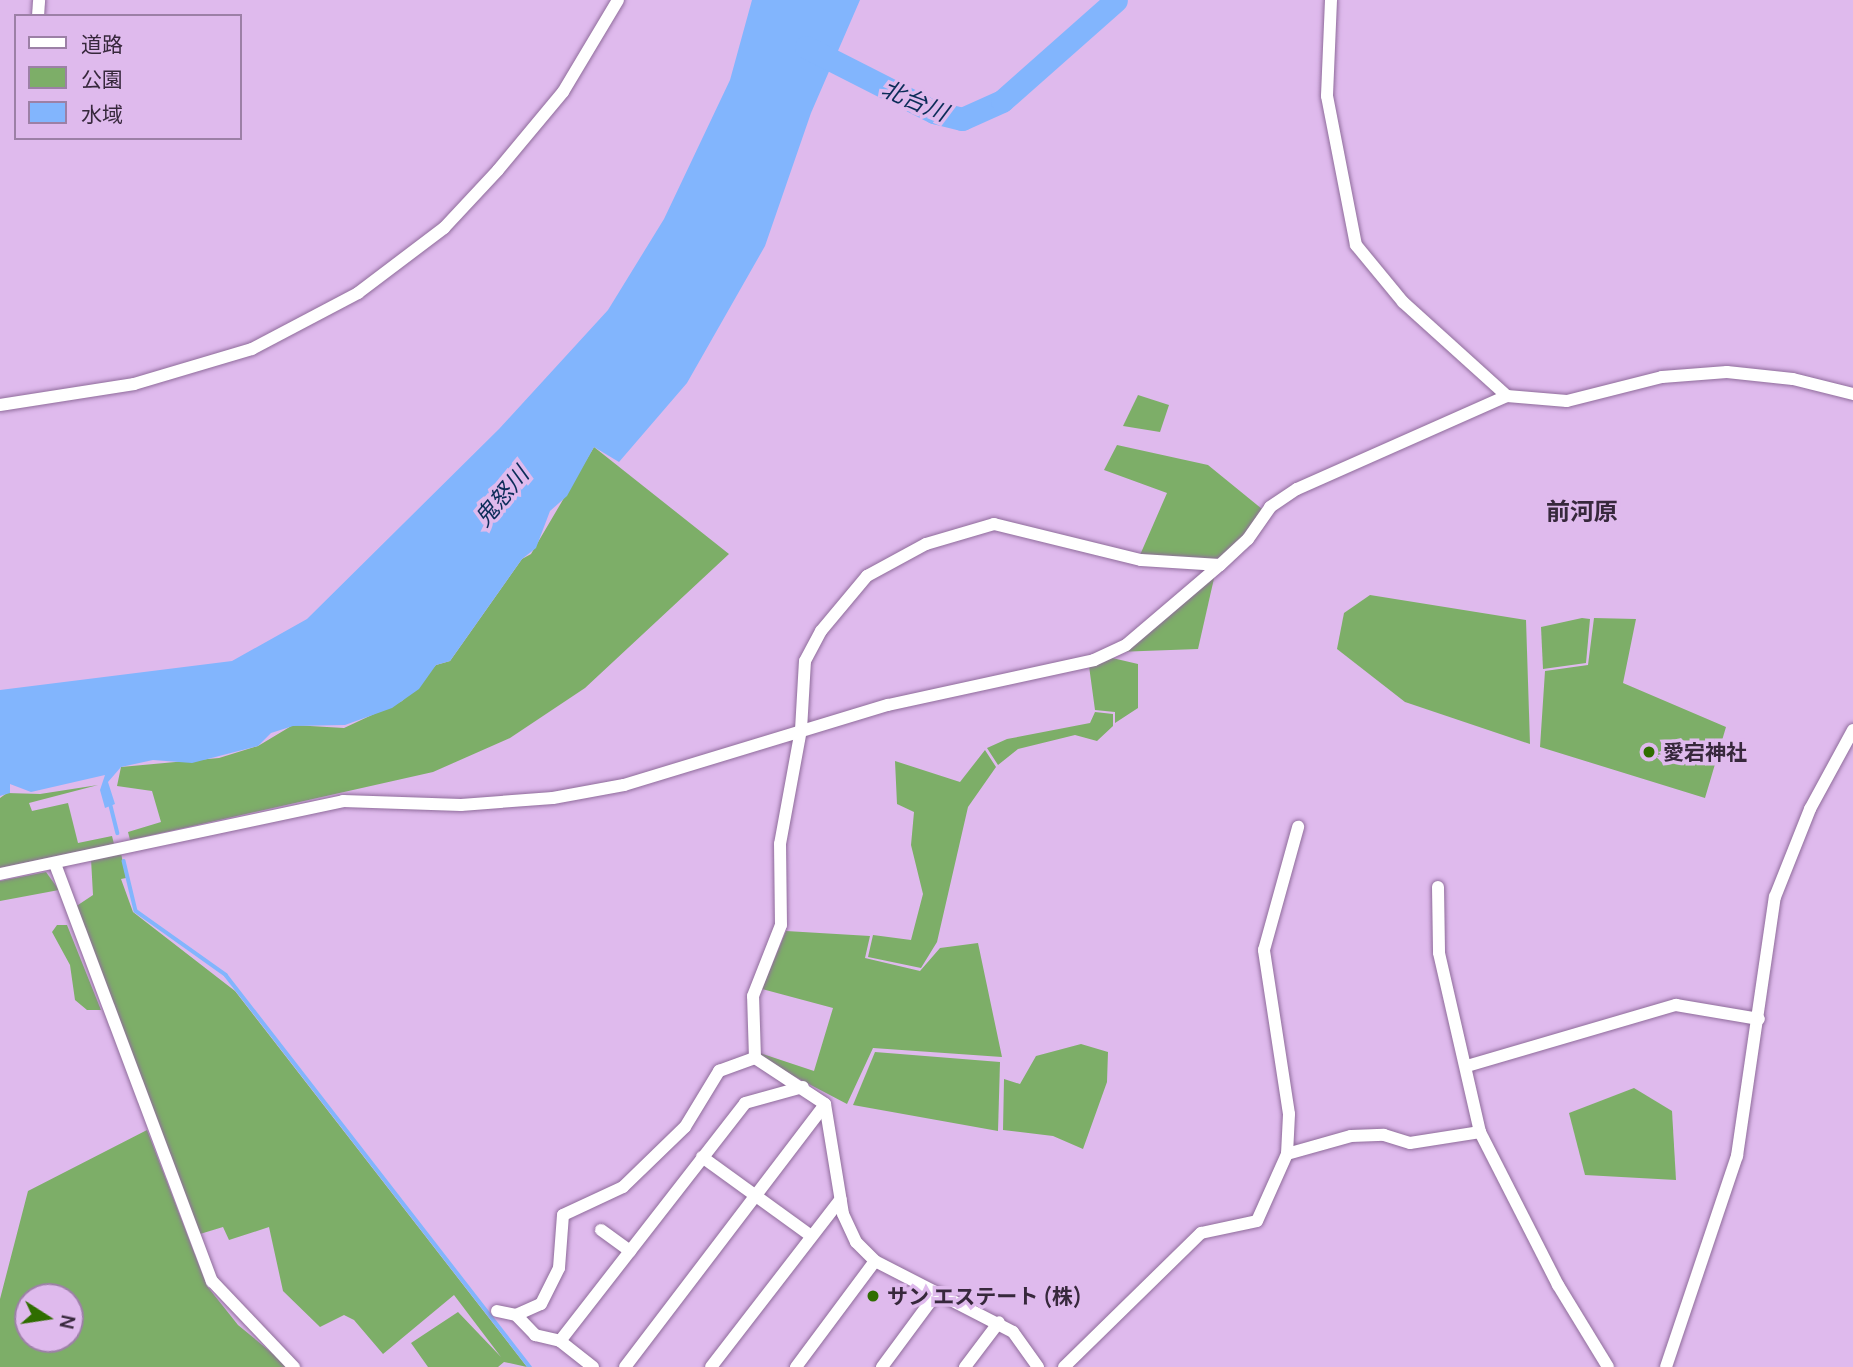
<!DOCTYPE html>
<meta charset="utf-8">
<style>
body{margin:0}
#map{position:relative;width:1853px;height:1367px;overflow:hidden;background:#dfbaed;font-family:Manrope,"Noto Sans JP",sans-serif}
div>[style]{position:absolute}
.green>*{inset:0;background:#7dae68}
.water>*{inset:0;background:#82b5fd}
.stream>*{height:3.5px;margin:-1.75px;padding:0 1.75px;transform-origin:1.75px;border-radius:1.75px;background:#82b5fd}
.river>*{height:23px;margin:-11.5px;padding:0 11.5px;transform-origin:11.5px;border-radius:11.5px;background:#82b5fd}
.roads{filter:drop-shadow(0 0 2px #8f6c9b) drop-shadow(0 0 2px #8f6c9b)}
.street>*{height:12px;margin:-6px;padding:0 6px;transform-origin:6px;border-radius:6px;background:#fff}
.dots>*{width:19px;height:19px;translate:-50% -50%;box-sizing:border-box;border:4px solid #dfbaed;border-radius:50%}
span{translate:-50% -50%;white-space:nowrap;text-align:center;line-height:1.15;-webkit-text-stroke:7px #dfbaed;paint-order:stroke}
.poi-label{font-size:21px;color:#37283c;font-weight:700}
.left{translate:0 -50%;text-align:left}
.water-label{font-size:23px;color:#0b2c58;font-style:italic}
.quarter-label{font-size:24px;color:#37283c;font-weight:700}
.legend{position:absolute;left:14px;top:14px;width:228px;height:126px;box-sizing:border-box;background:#dfbaed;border:2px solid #9c80a6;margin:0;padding:9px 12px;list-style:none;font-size:21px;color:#37283c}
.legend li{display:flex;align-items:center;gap:14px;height:35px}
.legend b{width:35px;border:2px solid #9c80a6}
.north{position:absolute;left:14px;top:1283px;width:70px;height:70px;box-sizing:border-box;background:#dfbaed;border:2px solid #9c80a6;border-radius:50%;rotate:102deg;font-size:19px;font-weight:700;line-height:28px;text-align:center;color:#37283c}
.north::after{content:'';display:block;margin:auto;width:24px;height:32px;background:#2f6d00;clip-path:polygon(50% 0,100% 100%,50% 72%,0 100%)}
</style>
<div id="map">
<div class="green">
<div style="clip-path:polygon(1138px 395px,1169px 405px,1160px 432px,1123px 426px)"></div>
<div style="clip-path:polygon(1117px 445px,1208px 465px,1262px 509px,1245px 536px,1217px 561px,1140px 555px,1167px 493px,1104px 470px)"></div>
<div style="clip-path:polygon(594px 447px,729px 554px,585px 688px,510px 738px,433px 772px,130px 840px,128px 832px,161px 822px,152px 791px,117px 786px,121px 767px,219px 758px,258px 746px,293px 725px,344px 728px,402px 701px,436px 665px,450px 661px,522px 559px,531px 554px)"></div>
<div style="clip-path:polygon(1215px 574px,1198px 649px,1116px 652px)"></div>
<div style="clip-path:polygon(1370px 595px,1526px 620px,1530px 744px,1405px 702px,1337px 649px,1344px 613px)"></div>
<div style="clip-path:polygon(1582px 618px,1590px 619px,1586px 663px,1543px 669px,1541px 627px)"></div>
<div style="clip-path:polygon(1594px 618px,1636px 619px,1623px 683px,1726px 727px,1705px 798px,1540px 747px,1545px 671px,1588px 665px)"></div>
<div style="clip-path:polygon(1108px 657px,1138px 664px,1138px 708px,1115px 723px,1115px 712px,1095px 710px,1089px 666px)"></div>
<div style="clip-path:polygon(1095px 712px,1113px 714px,1113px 726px,1097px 741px,1075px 735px,1018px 749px,998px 765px,987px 748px,1007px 739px,1090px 723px)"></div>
<div style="clip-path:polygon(985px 750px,996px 767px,968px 807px,937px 942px,921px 968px,868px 957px,873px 935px,911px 940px,923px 894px,911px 845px,914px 812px,897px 804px,895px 761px,960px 782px)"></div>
<div style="clip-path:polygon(98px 785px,29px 803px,32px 811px,68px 803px,78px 843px,112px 836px,114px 844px,0 868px,0 798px,7px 793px,40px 794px)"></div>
<div style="clip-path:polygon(121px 853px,126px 878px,121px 879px,133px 912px,235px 991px,527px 1367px,504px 1362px,498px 1367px,428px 1367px,411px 1343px,458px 1312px,501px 1357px,454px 1295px,383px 1354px,354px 1320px,344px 1315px,320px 1327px,283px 1291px,269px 1227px,229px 1240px,223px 1227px,200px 1234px,75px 907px,93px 895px,91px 859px)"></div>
<div style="clip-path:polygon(46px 872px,59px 890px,0 901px,0 881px)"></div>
<div style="clip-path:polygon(57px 925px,67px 925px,101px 1010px,87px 1010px,75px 1000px,70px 965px,52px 932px)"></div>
<div style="clip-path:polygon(786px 931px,870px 936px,865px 958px,920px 971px,940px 948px,978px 943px,1002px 1057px,873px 1048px,847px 1104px,761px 1059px,760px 1053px,814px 1071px,833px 1008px,762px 989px)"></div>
<div style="clip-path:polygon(1081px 1044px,1108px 1052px,1107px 1082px,1083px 1149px,1053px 1136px,1003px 1130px,1004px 1079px,1020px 1084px,1036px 1056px)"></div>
<div style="clip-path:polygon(875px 1052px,1000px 1062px,998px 1131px,853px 1105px)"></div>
<div style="clip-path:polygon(1634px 1088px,1672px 1111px,1676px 1180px,1585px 1175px,1569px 1113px)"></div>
<div style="clip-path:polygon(evenodd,147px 1130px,207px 1286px,238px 1325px,289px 1367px,0 1367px,0 1299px,28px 1191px,147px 1130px,28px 1297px,70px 1297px,70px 1339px,28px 1339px,28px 1297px)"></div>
</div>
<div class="water">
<div style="clip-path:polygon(752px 0,860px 0,811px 113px,765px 246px,687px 383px,619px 462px,594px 447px,567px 496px,550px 511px,536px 548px,522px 559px,450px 661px,436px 665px,419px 689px,392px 708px,345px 725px,293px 726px,271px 733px,258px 746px,192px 763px,153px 760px,121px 767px,108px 782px,115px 804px,105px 808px,100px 790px,105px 775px,31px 792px,10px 784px,10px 793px,0 796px,0 690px,232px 661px,307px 619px,499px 429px,608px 310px,664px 219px,730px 80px)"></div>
</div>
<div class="stream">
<div style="left:110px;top:802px;width:32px;rotate:76deg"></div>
<div style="left:124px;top:861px;width:51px;rotate:76.5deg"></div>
<div style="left:136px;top:911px;width:110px;rotate:35.4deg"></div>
<div style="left:226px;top:975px;width:496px;rotate:52.2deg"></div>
</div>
<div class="river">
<div style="left:806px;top:47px;width:144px;rotate:26.9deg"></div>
<div style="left:934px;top:112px;width:29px;rotate:14deg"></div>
<div style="left:962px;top:119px;width:44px;rotate:-24.2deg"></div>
<div style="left:1002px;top:101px;width:152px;rotate:-41.5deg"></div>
</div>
<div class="roads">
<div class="street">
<div style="left:1331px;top:0;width:96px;rotate:92.4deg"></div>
<div style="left:1327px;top:96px;width:152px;rotate:79deg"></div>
<div style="left:1356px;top:245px;width:74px;rotate:50.5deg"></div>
<div style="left:1403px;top:302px;width:140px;rotate:42.1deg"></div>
<div style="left:38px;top:16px;width:16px;rotate:-86deg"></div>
<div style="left:0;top:405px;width:136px;rotate:-8.9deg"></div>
<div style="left:134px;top:384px;width:123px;rotate:-16.5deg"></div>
<div style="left:252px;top:349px;width:120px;rotate:-27.8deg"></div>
<div style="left:358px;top:293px;width:108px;rotate:-37.1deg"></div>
<div style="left:444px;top:228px;width:79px;rotate:-47deg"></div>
<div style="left:498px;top:170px;width:102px;rotate:-50.2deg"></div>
<div style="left:563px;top:92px;width:107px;rotate:-59.1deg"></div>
<div style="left:55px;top:864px;width:446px;rotate:69.4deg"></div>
<div style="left:212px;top:1281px;width:119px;rotate:46.4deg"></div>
<div style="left:0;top:874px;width:351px;rotate:-12deg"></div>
<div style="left:343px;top:801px;width:118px;rotate:1.9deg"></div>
<div style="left:461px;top:805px;width:92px;rotate:-4.4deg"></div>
<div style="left:553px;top:798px;width:72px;rotate:-10.4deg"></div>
<div style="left:624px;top:785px;width:276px;rotate:-16.9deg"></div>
<div style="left:888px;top:705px;width:211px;rotate:-12.3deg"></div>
<div style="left:1094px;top:660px;width:35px;rotate:-25deg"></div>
<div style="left:1126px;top:645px;width:123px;rotate:-40.4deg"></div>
<div style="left:1220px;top:565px;width:38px;rotate:-43deg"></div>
<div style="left:1248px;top:539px;width:39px;rotate:-55deg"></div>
<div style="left:1270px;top:507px;width:32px;rotate:-34deg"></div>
<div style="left:1297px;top:489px;width:230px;rotate:-23.9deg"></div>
<div style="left:1507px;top:396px;width:60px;rotate:4.8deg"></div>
<div style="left:1567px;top:401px;width:98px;rotate:-14.2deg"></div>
<div style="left:1662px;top:377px;width:65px;rotate:-4.4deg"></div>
<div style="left:1727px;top:372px;width:66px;rotate:6.1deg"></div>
<div style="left:1793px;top:379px;width:62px;rotate:14deg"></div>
<div style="left:1438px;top:887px;width:66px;rotate:89.1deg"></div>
<div style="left:1439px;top:953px;width:184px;rotate:77.1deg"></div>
<div style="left:1480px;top:1132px;width:172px;rotate:63deg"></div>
<div style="left:1558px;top:1285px;width:96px;rotate:58.6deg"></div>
<div style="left:755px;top:1058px;width:62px;rotate:-91.8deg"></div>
<div style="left:753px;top:996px;width:76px;rotate:-68.5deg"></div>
<div style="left:781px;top:925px;width:81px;rotate:-90.7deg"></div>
<div style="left:780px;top:844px;width:116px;rotate:-79.6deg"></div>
<div style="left:801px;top:730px;width:69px;rotate:-86.7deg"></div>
<div style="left:805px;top:661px;width:34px;rotate:-62deg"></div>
<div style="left:821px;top:631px;width:72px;rotate:-50.1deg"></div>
<div style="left:867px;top:576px;width:67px;rotate:-28.5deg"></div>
<div style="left:926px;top:544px;width:71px;rotate:-16.4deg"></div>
<div style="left:994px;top:524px;width:151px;rotate:13.8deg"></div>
<div style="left:1141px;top:560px;width:79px;rotate:3.6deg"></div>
<div style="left:1467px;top:1066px;width:218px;rotate:-16.3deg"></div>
<div style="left:1676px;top:1005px;width:84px;rotate:9.6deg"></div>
<div style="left:1287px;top:1154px;width:66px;rotate:-15.7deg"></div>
<div style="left:1351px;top:1136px;width:33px;rotate:-2deg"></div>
<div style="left:1384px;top:1135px;width:27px;rotate:17deg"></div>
<div style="left:1410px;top:1143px;width:71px;rotate:-8.9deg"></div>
<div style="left:702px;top:1157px;width:135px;rotate:35.9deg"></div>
<div style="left:601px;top:1230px;width:36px;rotate:36deg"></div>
<div style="left:497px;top:1311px;width:19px;rotate:12deg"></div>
<div style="left:516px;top:1315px;width:27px;rotate:-24deg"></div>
<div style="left:541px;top:1304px;width:40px;rotate:-63.4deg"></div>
<div style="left:559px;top:1268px;width:53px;rotate:-85.7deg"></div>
<div style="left:563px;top:1215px;width:66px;rotate:-25deg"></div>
<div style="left:623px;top:1187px;width:86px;rotate:-44.1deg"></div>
<div style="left:685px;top:1127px;width:66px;rotate:-58.7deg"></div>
<div style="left:719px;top:1071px;width:38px;rotate:-20deg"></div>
<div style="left:755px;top:1058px;width:84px;rotate:33.3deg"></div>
<div style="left:825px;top:1104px;width:111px;rotate:80.7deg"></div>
<div style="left:843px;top:1214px;width:31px;rotate:65deg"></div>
<div style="left:856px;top:1242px;width:27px;rotate:45deg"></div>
<div style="left:875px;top:1261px;width:155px;rotate:27.2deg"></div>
<div style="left:1013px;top:1332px;width:43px;rotate:54.5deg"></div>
<div style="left:516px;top:1315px;width:28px;rotate:46deg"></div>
<div style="left:535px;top:1335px;width:26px;rotate:13deg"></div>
<div style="left:560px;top:1341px;width:42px;rotate:38.2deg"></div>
<div style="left:560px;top:1341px;width:301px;rotate:-52.1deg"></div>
<div style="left:745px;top:1103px;width:60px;rotate:-15.4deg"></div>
<div style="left:625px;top:1367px;width:330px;rotate:-52.7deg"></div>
<div style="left:711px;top:1367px;width:212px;rotate:-52.3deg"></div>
<div style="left:796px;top:1367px;width:132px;rotate:-53.3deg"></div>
<div style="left:882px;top:1367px;width:91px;rotate:-53.5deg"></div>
<div style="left:965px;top:1367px;width:56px;rotate:-52.9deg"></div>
<div style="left:1064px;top:1367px;width:192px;rotate:-44.4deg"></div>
<div style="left:1201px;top:1233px;width:57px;rotate:-12.1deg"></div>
<div style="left:1257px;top:1221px;width:73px;rotate:-65.9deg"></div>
<div style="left:1287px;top:1154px;width:40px;rotate:-87.1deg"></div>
<div style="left:1289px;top:1114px;width:166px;rotate:-98.7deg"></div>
<div style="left:1264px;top:950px;width:128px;rotate:-74.5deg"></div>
<div style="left:1666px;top:1367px;width:223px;rotate:-71.4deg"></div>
<div style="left:1737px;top:1156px;width:262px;rotate:-81.7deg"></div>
<div style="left:1775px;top:897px;width:95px;rotate:-68.3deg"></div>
<div style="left:1810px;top:809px;width:90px;rotate:-61.4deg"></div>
</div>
</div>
<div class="dots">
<div style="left:1649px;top:752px;background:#2f6d00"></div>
<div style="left:873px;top:1296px;background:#2f6d00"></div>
</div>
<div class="poi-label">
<span class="left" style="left:1663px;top:752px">愛宕神社</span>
<span class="left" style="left:887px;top:1296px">サン エステート (株)</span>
</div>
<div class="water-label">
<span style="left:915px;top:100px;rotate:23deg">北台川</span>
<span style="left:501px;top:496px;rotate:-50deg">鬼怒川</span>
</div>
<div class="quarter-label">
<span style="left:1582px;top:511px">前河原</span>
</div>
<ul class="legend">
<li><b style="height:9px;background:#fff"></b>道路</li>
<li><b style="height:19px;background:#7dae68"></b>公園</li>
<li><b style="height:19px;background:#82b5fd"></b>水域</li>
</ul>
<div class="north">N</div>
</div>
